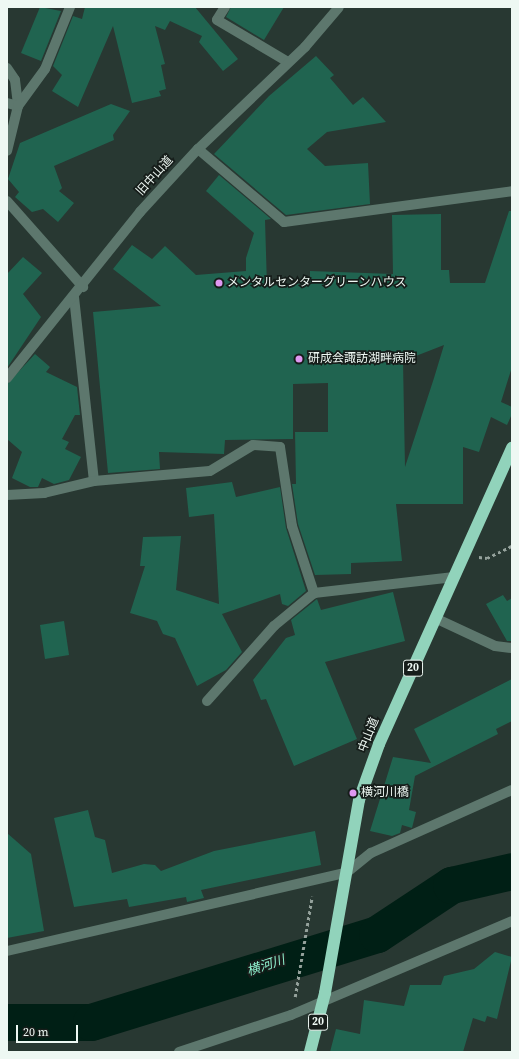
<!DOCTYPE html>
<meta charset="utf-8">
<style>
body{margin:0}
#map{position:relative;width:519px;height:1059px;overflow:hidden;background:#283832;font-family:"Source Serif 4","Noto Sans JP",serif}
div>[style]{position:absolute}
.river>*{height:37px;margin:-18.5px;padding:0 18.5px;transform-origin:18.5px;border-radius:18.5px;background:#001f15}
.building>*{inset:0;background:#206450}
.path>*{height:2.5px;margin-top:-1.25px;transform-origin:0;background:repeating-linear-gradient(90deg,#95a29c 0 3px,transparent 0 6px)}
.minor>*{height:10px;margin:-5px;padding:0 5px;transform-origin:5px;border-radius:5px;background:#5d776d}
.highway>*{height:12px;margin:-6px;padding:0 6px;transform-origin:6px;border-radius:6px;background:#91d3bb}
.dots>*{width:11px;height:11px;translate:-50% -50%;box-sizing:border-box;border:2px solid #161d1a;border-radius:50%}
span{translate:-50% -50%;white-space:nowrap;text-align:center;line-height:1.15;-webkit-text-stroke:3.5px #161d1a;paint-order:stroke}
.shield-label span{padding:1px 3px;background:#161d1a;border:1px solid;border-radius:3px;-webkit-text-stroke-width:0}
.shield-label{font-size:11px;color:#eef8f3;font-weight:700}
.street-label{font-size:12px;color:#eef8f3}
.poi-label{font-size:12px;color:#eef8f3}
.left{translate:0 -50%;text-align:left}
.water-label{font-size:13px;color:#8ff2cf;font-style:italic}
.frame{position:absolute;inset:0;border:8px solid #eef8f3;pointer-events:none}
.scale{position:absolute;left:16px;top:1025px;width:62px;height:18px;box-sizing:border-box;border:2px solid #eef8f3;border-top:0;padding-left:5px;font-size:12px;line-height:14px;white-space:nowrap;color:#eef8f3;-webkit-text-stroke:3px #161d1a;paint-order:stroke}
</style>
<div id="map">
<div class="river">
<div style="left:7px;top:1022px;width:84px"></div>
<div style="left:91px;top:1022px;width:299px;rotate:-17.1deg"></div>
<div style="left:377px;top:934px;width:89px;rotate:-33.5deg"></div>
<div style="left:451px;top:885px;width:63px;rotate:-12.9deg"></div>
</div>
<div class="building">
<div style="clip-path:polygon(40px 7px,61px 11px,41px 61px,21px 53px)"></div>
<div style="clip-path:polygon(85px 7px,195px 7px,238px 59px,223px 71px,199px 42px,202px 36px,170px 21px,165px 30px,155px 26px,165px 64px,161px 65px,166px 89px,159px 91px,161px 96px,132px 103px,113px 26px,78px 107px,52px 91px,62px 75px,53px 66px,73px 16px,82px 19px)"></div>
<div style="clip-path:polygon(231px 7px,284px 7px,264px 40px,226px 17px)"></div>
<div style="clip-path:polygon(316px 56px,334px 75px,330px 78px,353px 105px,363px 97px,386px 122px,327px 132px,307px 149px,325px 166px,368px 163px,370px 204px,286px 215px,214px 154px,269px 96px)"></div>
<div style="clip-path:polygon(111px 104px,130px 111px,113px 135px,114px 140px,54px 166px,62px 188px,59px 191px,74px 203px,58px 222px,43px 209px,32px 212px,15px 197px,19px 192px,8px 179px,20px 143px)"></div>
<div style="clip-path:polygon(evenodd,219px 175px,271px 219px,265px 220px,267px 286px,310px 283px,310px 271px,393px 274px,392px 215px,441px 214px,441px 270px,449px 270px,450px 283px,485px 283px,509px 211px,512px 211px,512px 367px,501px 402px,512px 407px,512px 414px,507px 425px,491px 417px,479px 452px,463px 447px,463px 504px,396px 504px,402px 561px,351px 563px,351px 574px,315px 575px,298px 524px,292px 484px,296px 484px,295px 432px,328px 432px,328px 383px,293px 384px,293px 439px,225px 440px,224px 454px,159px 452px,160px 469px,108px 473px,93px 312px,161px 306px,113px 269px,132px 245px,152px 259px,165px 246px,196px 275px,246px 271px,246px 258px,254px 233px,206px 191px,219px 175px,444px 345px,434px 378px,405px 467px,403px 361px,444px 345px)"></div>
<div style="clip-path:polygon(23px 257px,42px 273px,23px 294px,41px 317px,7px 368px,7px 274px)"></div>
<div style="clip-path:polygon(35px 354px,50px 367px,46px 372px,77px 387px,80px 415px,75px 415px,62px 439px,69px 442px,65px 449px,81px 457px,69px 480px,54px 484px,42px 478px,38px 487px,30px 487px,12px 478px,22px 452px,7px 439px,7px 384px)"></div>
<div style="clip-path:polygon(232px 482px,236px 497px,280px 487px,286px 528px,306px 591px,288px 606px,282px 604px,280px 594px,222px 614px,242px 652px,226px 670px,197px 686px,175px 638px,163px 634px,157px 621px,130px 613px,145px 566px,140px 566px,143px 537px,181px 536px,176px 590px,219px 604px,214px 514px,189px 517px,186px 488px)"></div>
<div style="clip-path:polygon(393px 592px,405px 641px,325px 662px,357px 739px,294px 766px,266px 699px,261px 700px,253px 680px,286px 638px,295px 635px,291px 620px,317px 599px,321px 610px)"></div>
<div style="clip-path:polygon(503px 595px,507px 601px,512px 598px,512px 641px,507px 641px,486px 604px)"></div>
<div style="clip-path:polygon(64px 621px,69px 655px,45px 659px,40px 625px)"></div>
<div style="clip-path:polygon(512px 679px,512px 721px,496px 729px,498px 734px,415px 776px,409px 810px,416px 812px,412px 828px,402px 825px,400px 833px,392px 836px,370px 831px,393px 757px,431px 763px,414px 729px)"></div>
<div style="clip-path:polygon(88px 810px,95px 837px,105px 840px,112px 873px,144px 864px,155px 865px,161px 871px,214px 851px,315px 831px,321px 865px,201px 890px,204px 898px,187px 902px,186px 897px,129px 907px,127px 899px,74px 907px,54px 818px)"></div>
<div style="clip-path:polygon(7px 833px,31px 854px,44px 931px,7px 938px)"></div>
<div style="clip-path:polygon(495px 952px,512px 957px,497px 1019px,487px 1016px,485px 1022px,473px 1018px,463px 1052px,330px 1052px,336px 1029px,360px 1034px,364px 1000px,404px 1006px,410px 985px,441px 985px,444px 976px,474px 969px)"></div>
</div>
<div class="path">
<div style="left:479px;top:557px;width:8px;rotate:7deg"></div>
<div style="left:487px;top:558px;width:28px;rotate:-26deg"></div>
<div style="left:295px;top:997px;width:102px;rotate:-80.4deg"></div>
</div>
<div class="minor">
<div style="left:225px;top:7px;width:15px;rotate:122deg"></div>
<div style="left:217px;top:20px;width:82px;rotate:30.6deg"></div>
<div style="left:7px;top:68px;width:14px;rotate:56deg"></div>
<div style="left:15px;top:80px;width:26px;rotate:83deg"></div>
<div style="left:18px;top:106px;width:46px;rotate:103.7deg"></div>
<div style="left:7px;top:103px;width:11px;rotate:15deg"></div>
<div style="left:18px;top:106px;width:46px;rotate:-53.9deg"></div>
<div style="left:45px;top:69px;width:67px;rotate:-68deg"></div>
<div style="left:198px;top:149px;width:113px;rotate:40.3deg"></div>
<div style="left:284px;top:222px;width:230px;rotate:-7.7deg"></div>
<div style="left:7px;top:201px;width:115px;rotate:48.5deg"></div>
<div style="left:74px;top:297px;width:185px;rotate:83.8deg"></div>
<div style="left:94px;top:481px;width:116px;rotate:-4.9deg"></div>
<div style="left:210px;top:471px;width:50px;rotate:-31.2deg"></div>
<div style="left:253px;top:445px;width:27px;rotate:4deg"></div>
<div style="left:280px;top:447px;width:80px;rotate:81.4deg"></div>
<div style="left:292px;top:526px;width:71px;rotate:71.8deg"></div>
<div style="left:314px;top:593px;width:141px;rotate:-6.5deg"></div>
<div style="left:7px;top:378px;width:213px;rotate:-51.3deg"></div>
<div style="left:140px;top:212px;width:86px;rotate:-47.4deg"></div>
<div style="left:198px;top:149px;width:148px;rotate:-43.6deg"></div>
<div style="left:305px;top:47px;width:52px;rotate:-49.6deg"></div>
<div style="left:7px;top:495px;width:37px;rotate:-3deg"></div>
<div style="left:44px;top:493px;width:51px;rotate:-13.5deg"></div>
<div style="left:435px;top:618px;width:66px;rotate:25deg"></div>
<div style="left:495px;top:646px;width:17px;rotate:7deg"></div>
<div style="left:207px;top:701px;width:101px;rotate:-48.2deg"></div>
<div style="left:274px;top:626px;width:52px;rotate:-39.5deg"></div>
<div style="left:7px;top:951px;width:348px;rotate:-13deg"></div>
<div style="left:346px;top:873px;width:32px;rotate:-39deg"></div>
<div style="left:371px;top:853px;width:154px;rotate:-24.1deg"></div>
<div style="left:179px;top:1052px;width:118px;rotate:-18.3deg"></div>
<div style="left:291px;top:1015px;width:240px;rotate:-23deg"></div>
</div>
<div class="highway">
<div style="left:310px;top:1052px;width:61px;rotate:-75.7deg"></div>
<div style="left:325px;top:993px;width:196px;rotate:-80deg"></div>
<div style="left:359px;top:800px;width:59px;rotate:-70.3deg"></div>
<div style="left:379px;top:744px;width:325px;rotate:-65.8deg"></div>
</div>
<div class="dots">
<div style="left:219px;top:283px;background:#df98f1"></div>
<div style="left:299px;top:359px;background:#df98f1"></div>
<div style="left:353px;top:793px;background:#df98f1"></div>
</div>
<div class="shield-label">
<span style="left:413px;top:668px">20</span>
<span style="left:318px;top:1022px">20</span>
</div>
<div class="street-label">
<span style="left:155px;top:176px;rotate:-48deg">旧中山道</span>
<span style="left:369px;top:735px;rotate:-68deg">中山道</span>
</div>
<div class="poi-label">
<span class="left" style="left:227px;top:283px">メンタルセンターグリーンハウス</span>
<span class="left" style="left:308px;top:359px">研成会諏訪湖畔病院</span>
<span class="left" style="left:361px;top:793px">横河川橋</span>
</div>
<div class="water-label">
<span style="left:266px;top:966px;rotate:-18deg">横河川</span>
</div>
<div class="frame"></div>
<div class="scale">20 m</div>
</div>
